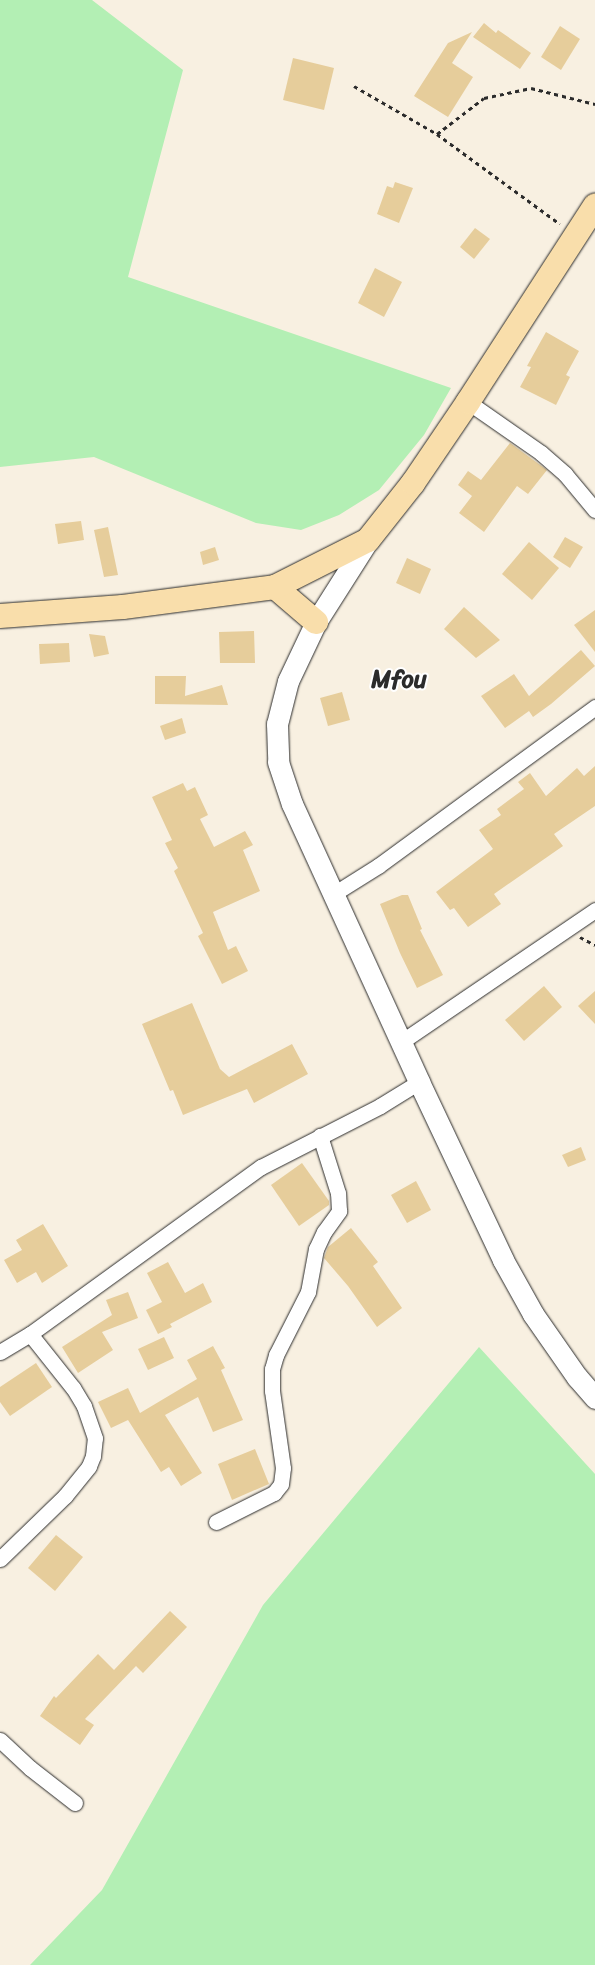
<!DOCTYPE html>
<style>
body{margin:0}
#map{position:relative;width:595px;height:1965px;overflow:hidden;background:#f8f0e1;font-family:Sriracha,sans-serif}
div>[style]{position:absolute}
.green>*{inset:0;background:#b3efb4}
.building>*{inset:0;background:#e6cd9b}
.path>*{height:3px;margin-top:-1.5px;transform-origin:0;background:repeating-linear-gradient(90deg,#2b2b2b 0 4px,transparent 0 8px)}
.roads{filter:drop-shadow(0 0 1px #2b2b2b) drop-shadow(0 0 1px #2b2b2b)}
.minor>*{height:15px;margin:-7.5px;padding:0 7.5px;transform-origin:7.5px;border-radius:7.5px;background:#fff}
.secondary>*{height:21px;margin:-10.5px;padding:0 10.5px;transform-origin:10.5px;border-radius:10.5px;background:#fff}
.primary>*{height:24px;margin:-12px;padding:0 12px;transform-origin:12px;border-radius:12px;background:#f9deab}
span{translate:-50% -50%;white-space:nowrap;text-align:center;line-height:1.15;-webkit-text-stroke:4px #fff;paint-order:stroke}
.town-label{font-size:24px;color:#2b2b2b;font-weight:700}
</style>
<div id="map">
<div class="green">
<div style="clip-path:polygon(0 0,92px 0,183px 70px,128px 277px,451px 388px,424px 435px,379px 490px,339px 515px,301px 530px,256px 523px,94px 457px,0 467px)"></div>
<div style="clip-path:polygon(479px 1347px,595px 1474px,595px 1965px,30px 1965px,102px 1890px,263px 1605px)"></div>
</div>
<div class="building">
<div style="clip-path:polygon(484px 23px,496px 33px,498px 30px,531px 53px,520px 69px,473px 37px)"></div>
<div style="clip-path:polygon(560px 26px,580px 39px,561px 70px,541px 57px)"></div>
<div style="clip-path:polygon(472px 32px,452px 63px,473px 77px,448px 117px,414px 96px,448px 43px)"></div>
<div style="clip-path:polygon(293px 58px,334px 68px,324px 110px,283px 100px)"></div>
<div style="clip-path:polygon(395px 182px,413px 188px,399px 223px,377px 214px,387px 186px,393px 188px)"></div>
<div style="clip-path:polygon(475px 228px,490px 239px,474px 259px,460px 247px)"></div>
<div style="clip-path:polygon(375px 268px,402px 282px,384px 317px,358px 303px)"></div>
<div style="clip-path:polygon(546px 332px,579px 351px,566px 375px,570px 377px,556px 405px,520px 387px,531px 367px,527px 366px)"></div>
<div style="clip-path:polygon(510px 443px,547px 470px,528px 494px,517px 486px,484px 532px,459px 513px,472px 496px,458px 485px,468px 471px,481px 480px)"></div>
<div style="clip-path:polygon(81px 521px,84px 540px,58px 544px,55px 524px)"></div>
<div style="clip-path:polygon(108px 527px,118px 575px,104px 577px,94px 530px)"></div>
<div style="clip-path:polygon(565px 537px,583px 547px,570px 568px,553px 557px)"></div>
<div style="clip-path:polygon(529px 542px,559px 568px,532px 600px,502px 574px)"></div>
<div style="clip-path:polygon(215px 547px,219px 560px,203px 565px,200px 552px)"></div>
<div style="clip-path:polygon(407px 558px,431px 569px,420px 594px,396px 583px)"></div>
<div style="clip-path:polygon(464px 607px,500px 640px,476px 658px,444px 629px)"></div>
<div style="clip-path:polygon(595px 610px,595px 652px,574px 625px)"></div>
<div style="clip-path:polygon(254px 631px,255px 663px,220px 663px,219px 632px)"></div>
<div style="clip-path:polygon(89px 634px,105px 636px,109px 654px,94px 657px)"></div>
<div style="clip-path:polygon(69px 643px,70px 662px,40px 664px,39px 644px)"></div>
<div style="clip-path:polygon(581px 650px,595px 666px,551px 704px,533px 717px,529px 711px,505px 728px,481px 696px,514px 674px,529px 696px)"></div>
<div style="clip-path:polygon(155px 676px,186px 676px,185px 696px,222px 685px,228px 705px,155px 704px)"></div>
<div style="clip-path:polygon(342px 692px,350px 720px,328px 726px,320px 698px)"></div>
<div style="clip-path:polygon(182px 718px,186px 733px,165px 740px,160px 726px)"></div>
<div style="clip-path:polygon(595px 766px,595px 806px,554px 834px,563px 846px,494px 894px,501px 904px,468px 927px,454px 908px,450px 910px,436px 892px,493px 849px,479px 830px,501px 815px,497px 809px,524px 789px,518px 782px,530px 773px,546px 796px,577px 768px,584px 776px)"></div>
<div style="clip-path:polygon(183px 783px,187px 791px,195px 787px,208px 815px,200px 819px,214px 847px,245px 831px,253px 845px,243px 850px,260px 891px,213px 912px,228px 950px,236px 946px,248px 971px,222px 984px,198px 936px,203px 933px,174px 871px,178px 868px,165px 843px,172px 840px,152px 797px)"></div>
<div style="clip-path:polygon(402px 895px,408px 895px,422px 929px,420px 930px,443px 975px,417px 988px,400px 953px,380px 904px)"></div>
<div style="clip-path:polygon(544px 986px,562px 1007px,524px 1041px,505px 1020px)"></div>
<div style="clip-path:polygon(595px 991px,595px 1024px,578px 1006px)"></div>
<div style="clip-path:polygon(192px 1003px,220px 1069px,229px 1077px,292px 1044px,308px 1074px,254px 1103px,247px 1089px,183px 1115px,173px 1090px,170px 1091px,142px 1024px)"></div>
<div style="clip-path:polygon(581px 1147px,586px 1160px,568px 1167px,562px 1155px)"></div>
<div style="clip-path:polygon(302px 1163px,329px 1201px,329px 1205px,299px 1226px,271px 1185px)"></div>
<div style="clip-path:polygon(416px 1181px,431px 1210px,407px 1223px,391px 1195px)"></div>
<div style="clip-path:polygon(43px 1224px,68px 1266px,42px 1283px,36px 1272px,17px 1283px,4px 1260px,22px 1250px,16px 1240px)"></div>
<div style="clip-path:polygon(351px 1228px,378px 1262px,373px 1266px,402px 1308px,377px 1327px,348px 1286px,324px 1258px,328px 1247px)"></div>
<div style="clip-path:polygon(168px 1262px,185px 1293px,203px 1283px,212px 1302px,170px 1324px,172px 1327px,158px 1334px,146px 1310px,162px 1302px,147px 1273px)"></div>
<div style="clip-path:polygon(128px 1292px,138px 1318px,102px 1332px,113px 1350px,78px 1373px,62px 1347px,112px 1315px,106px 1300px)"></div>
<div style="clip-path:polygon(164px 1337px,174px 1358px,148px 1370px,138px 1349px)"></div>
<div style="clip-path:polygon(213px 1346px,225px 1368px,221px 1370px,243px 1420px,213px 1432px,198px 1397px,165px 1415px,202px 1473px,181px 1486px,169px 1467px,161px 1472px,128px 1420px,111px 1428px,98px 1402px,128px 1388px,140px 1413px,197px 1379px,187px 1360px)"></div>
<div style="clip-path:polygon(36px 1363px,52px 1387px,10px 1416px,0 1402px,0 1387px)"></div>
<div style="clip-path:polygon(255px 1449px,269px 1484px,232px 1500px,218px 1464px)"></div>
<div style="clip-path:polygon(56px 1535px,83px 1557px,55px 1591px,28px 1568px)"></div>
<div style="clip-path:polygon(170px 1611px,187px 1627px,143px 1673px,136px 1666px,85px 1719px,94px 1725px,80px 1745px,40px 1716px,54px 1696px,56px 1698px,98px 1654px,114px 1670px)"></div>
</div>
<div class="path">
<div style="left:354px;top:86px;width:96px;rotate:30deg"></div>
<div style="left:437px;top:134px;width:59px;rotate:-37.5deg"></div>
<div style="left:484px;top:98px;width:48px;rotate:-12deg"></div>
<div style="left:531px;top:88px;width:66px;rotate:14deg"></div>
<div style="left:437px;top:134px;width:152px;rotate:36.2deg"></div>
<div style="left:580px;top:937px;width:17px;rotate:28deg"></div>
</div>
<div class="roads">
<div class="minor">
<div style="left:468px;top:402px;width:89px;rotate:34.9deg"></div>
<div style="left:541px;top:453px;width:32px;rotate:41deg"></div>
<div style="left:565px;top:474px;width:47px;rotate:50.2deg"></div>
<div style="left:335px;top:893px;width:51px;rotate:-32.1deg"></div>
<div style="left:378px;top:866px;width:269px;rotate:-36.2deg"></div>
<div style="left:401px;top:1042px;width:235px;rotate:-34.2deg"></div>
<div style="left:0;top:1352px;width:35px;rotate:-31deg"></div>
<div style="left:30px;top:1334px;width:285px;rotate:-35.9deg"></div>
<div style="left:261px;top:1167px;width:134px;rotate:-27.1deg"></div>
<div style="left:380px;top:1106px;width:46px;rotate:-31.6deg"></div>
<div style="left:216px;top:1522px;width:65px;rotate:-26.6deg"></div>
<div style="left:274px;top:1493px;width:11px;rotate:-52deg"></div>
<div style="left:281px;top:1484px;width:16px;rotate:-83deg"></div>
<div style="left:283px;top:1468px;width:78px;rotate:-98.1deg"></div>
<div style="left:272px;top:1391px;width:22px;rotate:-90deg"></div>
<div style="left:272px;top:1369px;width:15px;rotate:-74deg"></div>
<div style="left:276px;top:1355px;width:71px;rotate:-63.1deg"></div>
<div style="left:308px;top:1292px;width:44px;rotate:-79.5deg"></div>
<div style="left:316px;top:1249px;width:19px;rotate:-65deg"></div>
<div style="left:324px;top:1232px;width:26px;rotate:-54deg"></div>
<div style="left:339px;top:1211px;width:18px;rotate:-93deg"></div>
<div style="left:338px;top:1193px;width:60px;rotate:-107.5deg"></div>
<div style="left:0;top:1559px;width:91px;rotate:-44.1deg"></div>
<div style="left:65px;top:1496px;width:38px;rotate:-51deg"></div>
<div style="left:89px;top:1466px;width:11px;rotate:-68deg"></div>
<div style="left:93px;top:1456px;width:18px;rotate:-84deg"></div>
<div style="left:95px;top:1438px;width:34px;rotate:-109deg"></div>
<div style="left:84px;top:1406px;width:21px;rotate:-121deg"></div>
<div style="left:73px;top:1388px;width:69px;rotate:-128.5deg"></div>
<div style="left:0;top:1740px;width:41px;rotate:43deg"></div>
<div style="left:30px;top:1768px;width:57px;rotate:37.9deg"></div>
</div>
<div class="secondary">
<div style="left:368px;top:540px;width:97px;rotate:122.4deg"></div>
<div style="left:316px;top:622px;width:65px;rotate:115.4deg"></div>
<div style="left:288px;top:681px;width:44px;rotate:104.3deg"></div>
<div style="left:277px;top:724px;width:38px;rotate:88deg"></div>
<div style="left:278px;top:762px;width:44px;rotate:71.6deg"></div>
<div style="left:292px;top:804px;width:306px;rotate:65.4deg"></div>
<div style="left:419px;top:1082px;width:197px;rotate:64.7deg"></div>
<div style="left:503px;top:1260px;width:62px;rotate:60.9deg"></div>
<div style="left:533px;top:1314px;width:77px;rotate:55.1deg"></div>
<div style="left:577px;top:1377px;width:28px;rotate:49deg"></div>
</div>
<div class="primary">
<div style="left:275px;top:587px;width:54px;rotate:40.5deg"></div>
<div style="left:0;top:616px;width:123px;rotate:-4.2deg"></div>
<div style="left:123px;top:607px;width:153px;rotate:-7.5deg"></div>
<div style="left:275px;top:587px;width:104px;rotate:-26.8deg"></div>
<div style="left:368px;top:540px;width:73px;rotate:-51.7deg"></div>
<div style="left:413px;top:483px;width:98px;rotate:-55.8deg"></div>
<div style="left:468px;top:402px;width:234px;rotate:-57.1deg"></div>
</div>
</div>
<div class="town-label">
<span style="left:399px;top:680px">Mfou</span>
</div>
</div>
